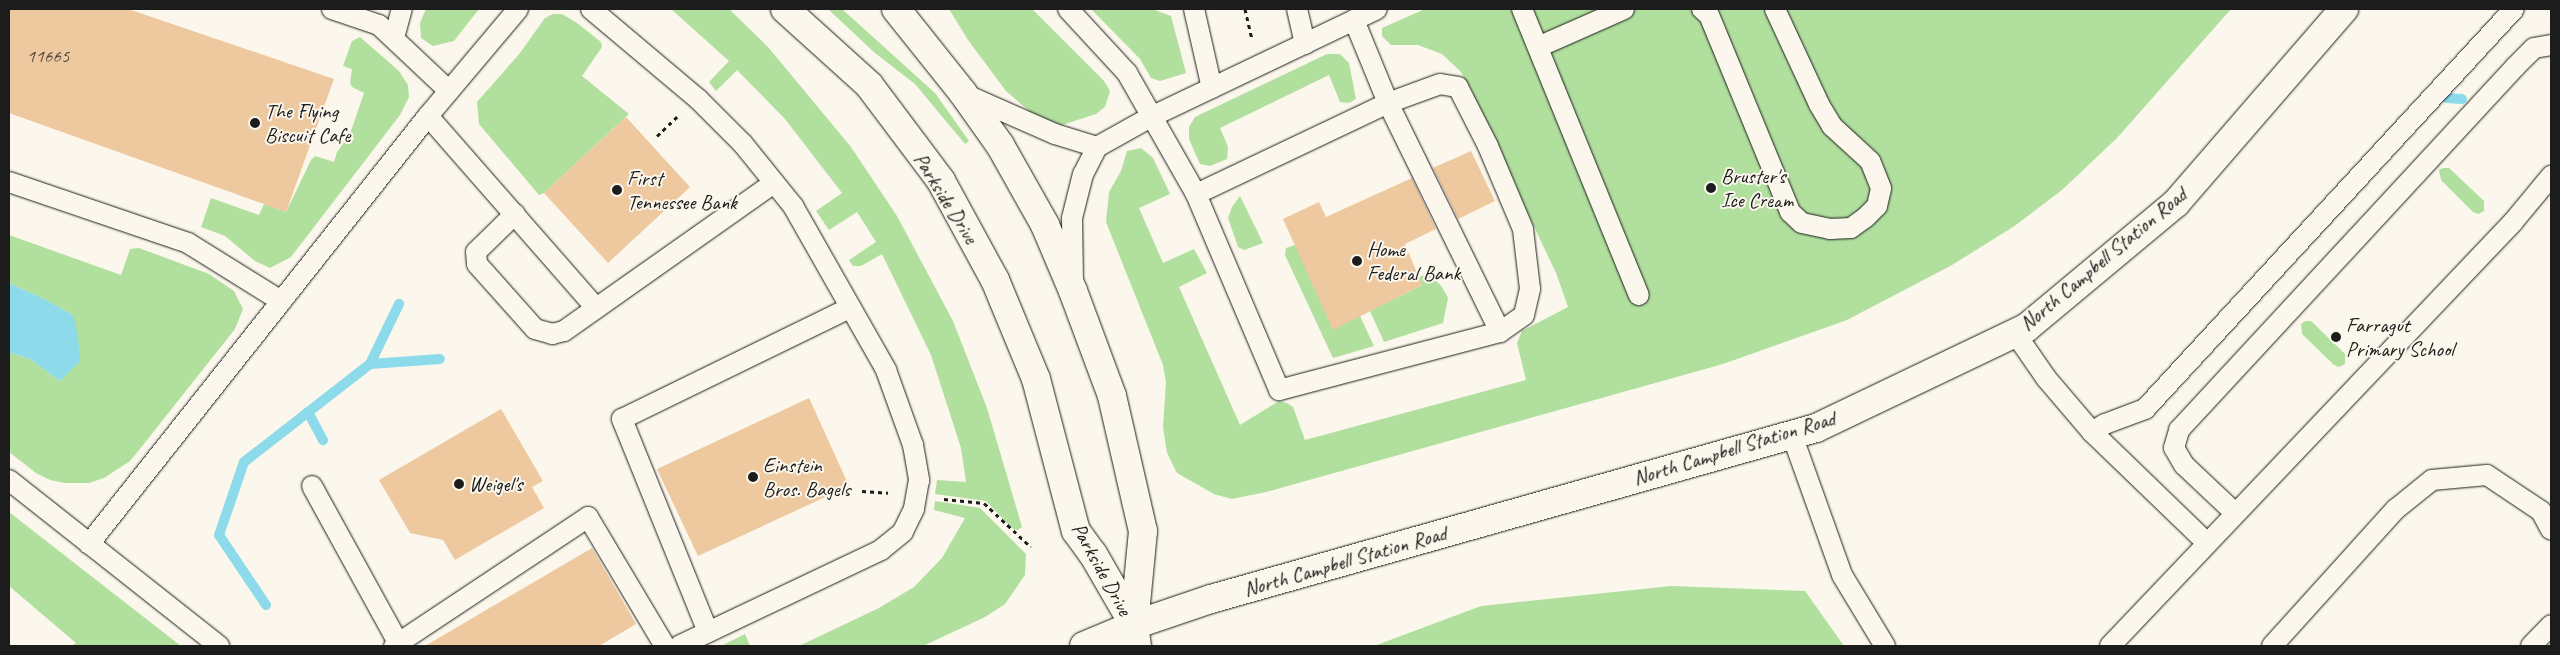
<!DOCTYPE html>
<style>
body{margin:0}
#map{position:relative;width:2560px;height:655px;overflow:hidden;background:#fbf7ec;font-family:Caveat,sans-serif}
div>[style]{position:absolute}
.green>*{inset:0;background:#b0df9e}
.water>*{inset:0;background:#8cdaea}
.stream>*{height:10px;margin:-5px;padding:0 5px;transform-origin:5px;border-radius:5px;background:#8cdaea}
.building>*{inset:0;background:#eec89e}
.path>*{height:3px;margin-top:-1.5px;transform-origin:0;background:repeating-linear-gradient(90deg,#1c1c1c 0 4px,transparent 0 8px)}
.roads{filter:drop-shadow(0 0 1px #1c1c1c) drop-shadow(0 0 1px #1c1c1c)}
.service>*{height:20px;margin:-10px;padding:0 10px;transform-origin:10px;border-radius:10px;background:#fbf7ec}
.tertiary>*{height:28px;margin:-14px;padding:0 14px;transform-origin:14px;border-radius:14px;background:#fbf7ec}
.secondary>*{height:28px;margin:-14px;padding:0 14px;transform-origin:14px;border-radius:14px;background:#fbf7ec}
.dots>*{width:14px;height:14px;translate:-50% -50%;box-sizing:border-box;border:2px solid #fbf7ec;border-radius:50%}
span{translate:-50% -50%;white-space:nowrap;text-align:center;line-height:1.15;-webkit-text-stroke:4px #fbf7ec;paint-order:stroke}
.number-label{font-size:19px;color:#50473c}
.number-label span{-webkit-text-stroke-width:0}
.poi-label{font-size:21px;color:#1c1c1c}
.left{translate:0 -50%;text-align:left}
.street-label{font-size:21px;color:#1c1c1c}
.frame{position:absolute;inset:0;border:10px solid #1c1c1c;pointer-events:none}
</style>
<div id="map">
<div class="green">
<div style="clip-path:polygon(426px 9px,479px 9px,454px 41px,433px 46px,421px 38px,420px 23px)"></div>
<div style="clip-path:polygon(671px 9px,729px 9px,768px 47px,851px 147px,897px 216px,953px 321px,987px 408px,1022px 527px,1018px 530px,1013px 529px,986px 501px,935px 494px,937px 480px,966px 482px,961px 448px,931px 355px,882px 254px,861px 266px,853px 266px,849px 260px,876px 242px,857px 212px,829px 230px,816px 211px,842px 193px,785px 119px,737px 70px,716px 91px,709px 82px,729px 61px)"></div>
<div style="clip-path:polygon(828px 9px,842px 9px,935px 93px,969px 141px,965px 144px,915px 84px,875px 53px)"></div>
<div style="clip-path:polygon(949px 9px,1032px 9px,1104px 81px,1110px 91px,1105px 107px,1096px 114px,1059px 126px,1030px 118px,1028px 110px,1006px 91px,968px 40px)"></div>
<div style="clip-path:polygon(1091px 9px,1152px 9px,1171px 16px,1186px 73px,1160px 81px,1151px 78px,1140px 59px)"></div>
<div style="clip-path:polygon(1425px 9px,2231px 9px,2117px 138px,2062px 190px,2013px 227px,1952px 265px,1847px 320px,1723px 364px,1266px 492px,1232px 499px,1214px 494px,1177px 473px,1167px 453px,1163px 427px,1166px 382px,1163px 365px,1106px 222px,1109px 192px,1121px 171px,1127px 151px,1141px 148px,1153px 158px,1170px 194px,1139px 208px,1163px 263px,1194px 249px,1207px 273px,1179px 287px,1240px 425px,1279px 401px,1287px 403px,1293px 407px,1305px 440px,1526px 380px,1517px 343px,1522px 331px,1568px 307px,1556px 273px,1461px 72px,1442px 54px,1418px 45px,1391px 45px,1382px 36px,1382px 28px)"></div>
<div style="clip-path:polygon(553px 14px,562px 14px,577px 23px,601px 42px,602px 47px,582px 76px,629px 114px,544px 193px,539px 195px,479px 124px,477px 102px,520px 53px,545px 18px)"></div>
<div style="clip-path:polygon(360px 37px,399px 71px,408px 85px,409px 97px,400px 115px,291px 257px,270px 268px,255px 261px,225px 236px,201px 227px,211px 198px,259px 215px,264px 204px,286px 212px,311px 160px,315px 156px,334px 162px,337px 152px,350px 134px,364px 93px,352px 87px,350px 83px,352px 69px,343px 66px,352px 41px)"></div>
<div style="clip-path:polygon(1327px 54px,1340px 54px,1349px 63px,1356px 99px,1349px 103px,1340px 102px,1329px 75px,1220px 128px,1228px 147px,1227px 159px,1210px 166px,1200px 164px,1189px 139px,1189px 127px,1195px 117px)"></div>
<div style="clip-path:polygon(2443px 168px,2449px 168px,2484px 201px,2484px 211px,2478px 214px,2473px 212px,2441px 180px,2439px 170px)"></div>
<div style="clip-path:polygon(1240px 196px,1263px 243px,1244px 250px,1238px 247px,1228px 218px,1232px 207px)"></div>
<div style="clip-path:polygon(9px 235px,121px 275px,130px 249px,139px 248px,209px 274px,234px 291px,243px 309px,235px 329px,143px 445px,130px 461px,104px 478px,89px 483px,65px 483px,50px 480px,36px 473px,9px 452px,9px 352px,30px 359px,60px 381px,73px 315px,48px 301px,9px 283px)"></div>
<div style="clip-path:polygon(1295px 245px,1360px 316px,1374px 346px,1333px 358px,1285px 255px,1286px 248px)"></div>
<div style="clip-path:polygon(1427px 274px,1433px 277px,1442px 287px,1448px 298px,1443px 323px,1384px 342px,1370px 311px,1422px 285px,1419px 277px)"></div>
<div style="clip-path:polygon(2305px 321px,2311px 321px,2345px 354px,2345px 364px,2339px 367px,2334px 365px,2302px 334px,2301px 324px)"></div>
<div style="clip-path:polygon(935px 501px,980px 508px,1026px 554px,1025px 575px,1005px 604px,985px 617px,923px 646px,799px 646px,879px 608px,914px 587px,942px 558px,965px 518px,934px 510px)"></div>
<div style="clip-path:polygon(9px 512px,59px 551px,181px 646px,72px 646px,76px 643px,9px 586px)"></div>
<div style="clip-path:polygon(1671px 586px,1805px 591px,1844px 646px,1374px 646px,1481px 606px)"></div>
<div style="clip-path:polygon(745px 634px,750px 646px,721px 646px)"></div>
</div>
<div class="water">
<div style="clip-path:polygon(9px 283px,48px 301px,73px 315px,78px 337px,80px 361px,60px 381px,30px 359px,9px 352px)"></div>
</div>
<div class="stream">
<div style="left:2447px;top:98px;width:15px;rotate:4deg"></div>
<div style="left:370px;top:364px;width:70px;rotate:-4.1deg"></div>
<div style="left:308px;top:412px;width:32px;rotate:62deg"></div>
<div style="left:266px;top:605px;width:84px;rotate:-123.9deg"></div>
<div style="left:219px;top:535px;width:77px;rotate:-71.1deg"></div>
<div style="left:244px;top:462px;width:160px;rotate:-37.9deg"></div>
<div style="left:370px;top:364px;width:67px;rotate:-64.2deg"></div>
</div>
<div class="building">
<div style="clip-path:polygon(9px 9px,128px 9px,334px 79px,286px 212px,9px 113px)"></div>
<div style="clip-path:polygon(626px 117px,690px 187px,608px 263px,544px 193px)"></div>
<div style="clip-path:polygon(1471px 151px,1495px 201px,1458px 219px,1433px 168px)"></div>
<div style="clip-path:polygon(1412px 178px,1436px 229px,1405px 244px,1422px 285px,1333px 330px,1283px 219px,1319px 202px,1326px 217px)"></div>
<div style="clip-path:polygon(809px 398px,849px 486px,698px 556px,657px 469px)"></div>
<div style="clip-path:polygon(501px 409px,543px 481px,532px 487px,544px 508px,455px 560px,443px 540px,410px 533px,379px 480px)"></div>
<div style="clip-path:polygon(592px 548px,636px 624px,599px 646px,425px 646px)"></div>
</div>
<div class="path">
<div style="left:1245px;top:9px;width:31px;rotate:77deg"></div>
<div style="left:657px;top:136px;width:28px;rotate:-44deg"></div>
<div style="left:862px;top:491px;width:26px;rotate:4deg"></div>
<div style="left:944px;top:499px;width:40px;rotate:5.7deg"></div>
<div style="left:984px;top:503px;width:64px;rotate:43.1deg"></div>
</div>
<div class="roads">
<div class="service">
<div style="left:332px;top:9px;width:50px;rotate:18.8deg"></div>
<div style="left:379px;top:25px;width:96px;rotate:43.3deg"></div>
<div style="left:591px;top:9px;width:140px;rotate:40.1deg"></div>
<div style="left:698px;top:99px;width:64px;rotate:45deg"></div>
<div style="left:743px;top:144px;width:80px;rotate:51.1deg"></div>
<div style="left:793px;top:206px;width:189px;rotate:60.4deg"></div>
<div style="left:886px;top:370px;width:80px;rotate:70.2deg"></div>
<div style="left:913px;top:445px;width:36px;rotate:80deg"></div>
<div style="left:919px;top:480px;width:29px;rotate:100deg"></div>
<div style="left:914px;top:509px;width:25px;rotate:116deg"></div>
<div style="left:903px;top:532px;width:28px;rotate:141deg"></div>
<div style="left:881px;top:550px;width:224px;rotate:154.6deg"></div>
<div style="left:1068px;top:9px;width:87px;rotate:47.3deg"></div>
<div style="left:1127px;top:73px;width:139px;rotate:60.3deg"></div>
<div style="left:1196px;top:194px;width:213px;rotate:67deg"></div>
<div style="left:1279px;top:390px;width:228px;rotate:-14.7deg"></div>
<div style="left:1500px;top:332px;width:29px;rotate:-35deg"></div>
<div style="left:1524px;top:315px;width:27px;rotate:-77deg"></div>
<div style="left:1530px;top:289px;width:60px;rotate:-96.7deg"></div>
<div style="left:1523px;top:229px;width:90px;rotate:-112.9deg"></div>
<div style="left:1488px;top:146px;width:66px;rotate:-117deg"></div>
<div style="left:1458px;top:87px;width:18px;rotate:-171deg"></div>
<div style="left:1440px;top:84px;width:55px;rotate:159.9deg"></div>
<div style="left:1388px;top:103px;width:212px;rotate:154.6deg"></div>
<div style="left:1194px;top:9px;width:81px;rotate:77.2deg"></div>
<div style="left:1297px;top:9px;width:36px;rotate:77deg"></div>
<div style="left:1522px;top:9px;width:309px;rotate:67.8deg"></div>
<div style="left:1702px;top:9px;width:9px;rotate:41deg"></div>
<div style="left:1709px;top:15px;width:213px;rotate:67.6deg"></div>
<div style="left:1790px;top:212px;width:16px;rotate:43deg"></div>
<div style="left:1802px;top:223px;width:29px;rotate:12deg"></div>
<div style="left:1830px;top:229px;width:21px;rotate:-3deg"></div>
<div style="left:1851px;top:228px;width:17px;rotate:-36deg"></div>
<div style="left:1865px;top:218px;width:17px;rotate:-45deg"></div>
<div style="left:1877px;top:206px;width:18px;rotate:-77deg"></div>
<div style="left:1881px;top:188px;width:29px;rotate:-112deg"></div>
<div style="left:1870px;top:161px;width:52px;rotate:-137.4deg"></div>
<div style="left:1832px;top:126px;width:26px;rotate:-121deg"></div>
<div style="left:1819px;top:104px;width:105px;rotate:-114.9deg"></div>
<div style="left:1354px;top:20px;width:90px;rotate:67.7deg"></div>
<div style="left:1388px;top:103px;width:255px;rotate:63.9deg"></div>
<div style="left:394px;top:38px;width:30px;rotate:-75deg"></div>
<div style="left:1538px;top:47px;width:94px;rotate:-23.8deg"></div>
<div style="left:964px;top:94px;width:99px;rotate:23.7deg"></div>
<div style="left:1055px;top:134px;width:44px;rotate:17.2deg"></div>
<div style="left:1097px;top:147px;width:30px;rotate:117deg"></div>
<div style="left:1083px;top:174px;width:45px;rotate:104deg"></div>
<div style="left:1072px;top:218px;width:63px;rotate:89.1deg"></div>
<div style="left:428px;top:116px;width:255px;rotate:48.8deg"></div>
<div style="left:1097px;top:147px;width:62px;rotate:-29.1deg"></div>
<div style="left:1151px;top:117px;width:250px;rotate:-25.5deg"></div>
<div style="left:9px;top:182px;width:189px;rotate:18.8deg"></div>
<div style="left:188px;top:243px;width:110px;rotate:31.9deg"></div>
<div style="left:515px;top:214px;width:54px;rotate:135.7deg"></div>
<div style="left:476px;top:252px;width:12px;rotate:85deg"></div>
<div style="left:477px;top:264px;width:87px;rotate:48.3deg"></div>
<div style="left:535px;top:329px;width:18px;rotate:16deg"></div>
<div style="left:552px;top:334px;width:12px;rotate:-14deg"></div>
<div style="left:564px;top:331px;width:257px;rotate:-35.2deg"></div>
<div style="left:2015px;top:333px;width:55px;rotate:55.4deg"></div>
<div style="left:2046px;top:378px;width:71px;rotate:49.6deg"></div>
<div style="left:2092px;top:432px;width:15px;rotate:-32deg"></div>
<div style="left:2105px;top:424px;width:43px;rotate:-20.6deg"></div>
<div style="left:2145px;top:409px;width:544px;rotate:-47.31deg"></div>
<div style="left:2092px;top:432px;width:160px;rotate:44deg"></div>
<div style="left:1792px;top:435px;width:149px;rotate:70.3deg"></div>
<div style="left:1842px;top:575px;width:83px;rotate:58.8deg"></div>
<div style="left:9px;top:480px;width:268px;rotate:38.3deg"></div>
<div style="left:312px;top:486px;width:183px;rotate:61.2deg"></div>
<div style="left:2235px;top:513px;width:70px;rotate:-136.7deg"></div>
<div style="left:2184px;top:465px;width:20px;rotate:-120deg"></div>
<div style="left:2174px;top:448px;width:19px;rotate:-74deg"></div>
<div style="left:2179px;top:430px;width:495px;rotate:-47.2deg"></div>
<div style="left:2515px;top:67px;width:27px;rotate:-45deg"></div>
<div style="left:2534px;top:48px;width:17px;rotate:-10deg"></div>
<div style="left:89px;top:544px;width:546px;rotate:-51.62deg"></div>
<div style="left:428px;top:116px;width:140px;rotate:-49.9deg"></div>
<div style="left:708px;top:632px;width:230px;rotate:-112deg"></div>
<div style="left:622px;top:419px;width:254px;rotate:-26deg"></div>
<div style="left:394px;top:646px;width:233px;rotate:-33.6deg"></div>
<div style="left:588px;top:517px;width:150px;rotate:59.2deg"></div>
<div style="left:2110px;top:646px;width:585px;rotate:-46.45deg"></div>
<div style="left:2513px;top:222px;width:60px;rotate:-50.4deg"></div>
<div style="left:2272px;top:646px;width:185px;rotate:-47.9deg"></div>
<div style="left:2396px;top:509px;width:46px;rotate:-38.9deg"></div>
<div style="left:2432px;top:480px;width:55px;rotate:-5.2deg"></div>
<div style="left:2487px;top:475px;width:65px;rotate:33.7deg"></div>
<div style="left:2541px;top:511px;width:21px;rotate:62deg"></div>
<div style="left:2531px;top:646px;width:29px;rotate:-46deg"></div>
</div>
<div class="tertiary">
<div style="left:785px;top:9px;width:113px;rotate:42.1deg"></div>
<div style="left:869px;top:85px;width:120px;rotate:53.1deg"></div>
<div style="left:941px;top:181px;width:113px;rotate:61.4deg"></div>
<div style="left:995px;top:280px;width:107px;rotate:67.5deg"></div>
<div style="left:1036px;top:379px;width:157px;rotate:75.3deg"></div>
<div style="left:1076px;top:531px;width:29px;rotate:54deg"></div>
<div style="left:1093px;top:554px;width:82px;rotate:60deg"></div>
<div style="left:896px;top:9px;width:107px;rotate:51.4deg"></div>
<div style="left:963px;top:93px;width:64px;rotate:54.6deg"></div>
<div style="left:1000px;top:145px;width:92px;rotate:60.6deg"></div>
<div style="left:1045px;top:225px;width:72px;rotate:67deg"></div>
<div style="left:1073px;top:291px;width:112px;rotate:69.6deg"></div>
<div style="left:1112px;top:396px;width:139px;rotate:77.1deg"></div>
<div style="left:1143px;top:531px;width:94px;rotate:95.5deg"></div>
<div style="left:1134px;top:625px;width:21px;rotate:82deg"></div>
</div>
<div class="secondary">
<div style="left:1084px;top:646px;width:54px;rotate:-22.8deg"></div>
<div style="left:1134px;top:625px;width:81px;rotate:-18.7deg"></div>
<div style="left:1211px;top:599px;width:629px;rotate:-15.78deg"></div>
<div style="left:1816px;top:428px;width:233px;rotate:-25.5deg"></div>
<div style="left:2026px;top:328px;width:195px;rotate:-39.8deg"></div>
<div style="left:2176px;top:203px;width:257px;rotate:-49.1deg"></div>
</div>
</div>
<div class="dots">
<div style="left:255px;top:123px;background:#1c1c1c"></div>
<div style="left:1711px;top:188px;background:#1c1c1c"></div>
<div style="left:617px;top:190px;background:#1c1c1c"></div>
<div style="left:1357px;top:261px;background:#1c1c1c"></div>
<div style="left:2336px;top:337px;background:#1c1c1c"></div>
<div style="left:753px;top:477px;background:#1c1c1c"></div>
<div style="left:459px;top:484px;background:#1c1c1c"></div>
</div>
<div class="number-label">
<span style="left:48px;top:57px">11665</span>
</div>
<div class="poi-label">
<span class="left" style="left:265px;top:123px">The Flying<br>Biscuit Cafe</span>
<span class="left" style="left:1721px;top:188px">Bruster's<br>Ice Cream</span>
<span class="left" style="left:627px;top:190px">First<br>Tennessee Bank</span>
<span class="left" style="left:1367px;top:261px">Home<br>Federal Bank</span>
<span class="left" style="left:2346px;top:337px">Farragut<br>Primary School</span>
<span class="left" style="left:763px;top:477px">Einstein<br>Bros. Bagels</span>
<span class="left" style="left:469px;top:484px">Weigel's</span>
</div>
<div class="street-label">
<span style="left:946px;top:198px;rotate:58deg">Parkside Drive</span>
<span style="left:2103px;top:259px;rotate:-40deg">North Campbell Station Road</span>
<span style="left:1734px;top:448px;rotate:-17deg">North Campbell Station Road</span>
<span style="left:1345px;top:561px;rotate:-16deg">North Campbell Station Road</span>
<span style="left:1102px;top:569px;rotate:61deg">Parkside Drive</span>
</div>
<div class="frame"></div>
</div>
